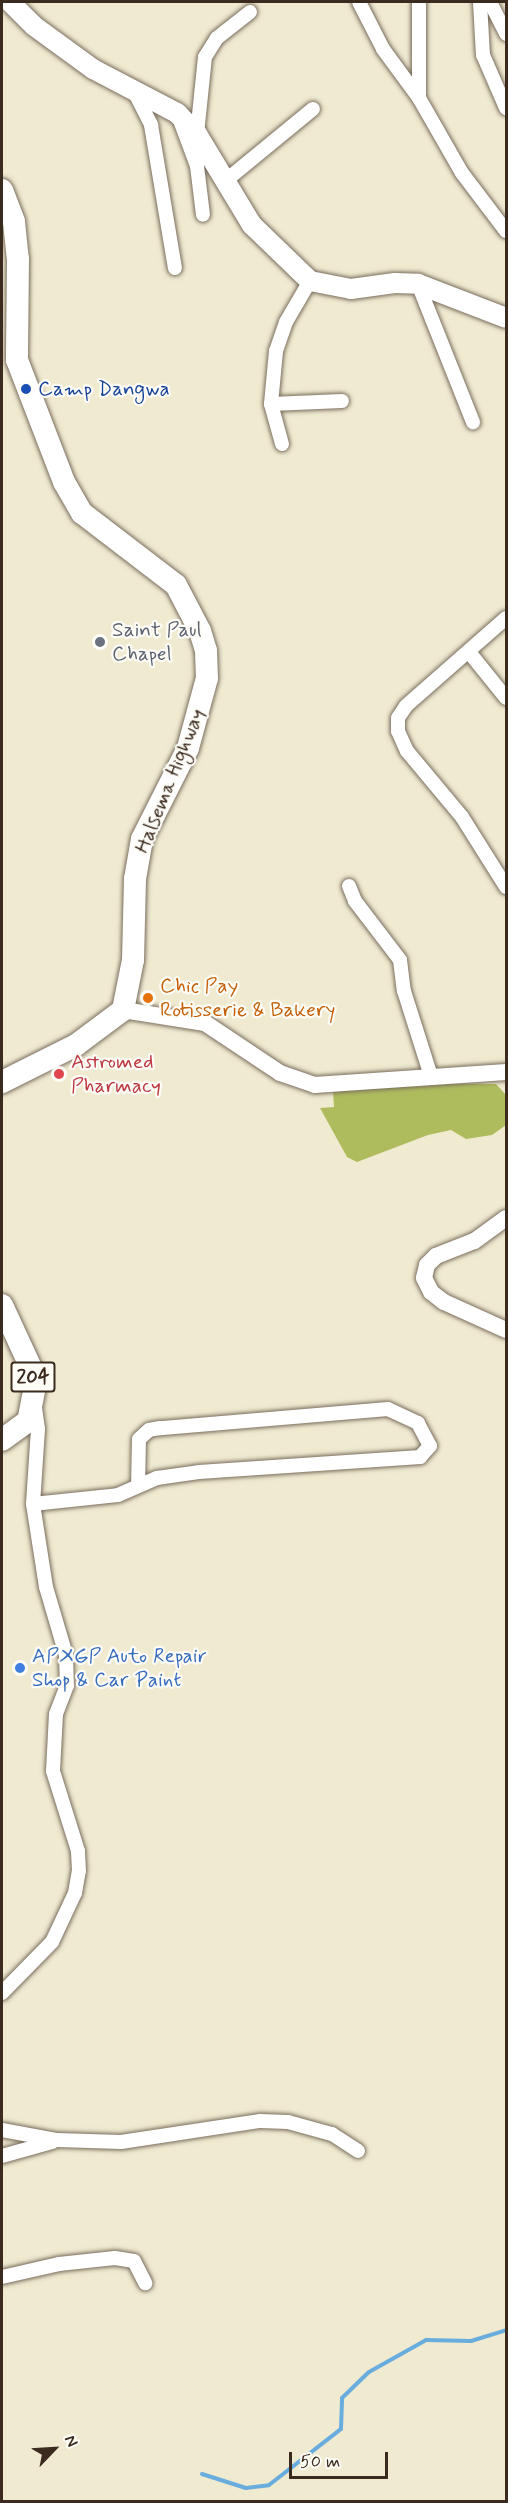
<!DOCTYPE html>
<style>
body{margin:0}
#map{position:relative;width:508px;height:2503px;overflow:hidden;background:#f0ead1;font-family:Mynerve,sans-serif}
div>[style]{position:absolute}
.green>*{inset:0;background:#afbc5e}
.stream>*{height:4px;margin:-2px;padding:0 2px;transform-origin:2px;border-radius:2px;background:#69adde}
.roads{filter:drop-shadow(0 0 2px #7a6d5d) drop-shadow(0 0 2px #7a6d5d)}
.minor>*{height:14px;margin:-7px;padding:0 7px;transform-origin:7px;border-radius:7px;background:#fff}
.tertiary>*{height:16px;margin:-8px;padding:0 8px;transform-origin:8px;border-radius:8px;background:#fff}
.secondary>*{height:20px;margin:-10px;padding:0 10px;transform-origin:10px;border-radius:10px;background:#fff}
.trunk>*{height:22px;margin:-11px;padding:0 11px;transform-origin:11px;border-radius:11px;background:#fff}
.dots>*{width:16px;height:16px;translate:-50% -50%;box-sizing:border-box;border:3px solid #fdfcf7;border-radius:50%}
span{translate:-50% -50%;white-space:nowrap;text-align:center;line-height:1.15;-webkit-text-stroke:4.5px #fdfcf7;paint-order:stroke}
.shield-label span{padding:2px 4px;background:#fdfcf7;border:2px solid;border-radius:4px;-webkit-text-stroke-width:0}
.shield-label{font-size:20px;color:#3b2a1e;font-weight:700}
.transit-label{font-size:21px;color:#164399}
.left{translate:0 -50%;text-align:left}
.worship-label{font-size:21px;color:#5b616d}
.street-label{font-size:21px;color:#3b2a1e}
.food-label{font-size:21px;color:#c56008}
.health-label{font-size:21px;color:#be3a42}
.shop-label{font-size:21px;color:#366cbe}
.frame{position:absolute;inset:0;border:3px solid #3b2a1e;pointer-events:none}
.north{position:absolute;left:24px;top:2419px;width:60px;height:60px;-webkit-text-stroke:4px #fdfcf7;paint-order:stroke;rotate:65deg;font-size:16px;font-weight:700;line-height:24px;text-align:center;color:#3b2a1e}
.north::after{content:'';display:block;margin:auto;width:21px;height:27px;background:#3b2a1e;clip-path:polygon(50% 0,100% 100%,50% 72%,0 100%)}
.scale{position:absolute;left:289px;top:2452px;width:99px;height:27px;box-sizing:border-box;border:3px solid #3b2a1e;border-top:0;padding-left:8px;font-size:18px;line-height:21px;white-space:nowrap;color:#3b2a1e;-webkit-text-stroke:4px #fdfcf7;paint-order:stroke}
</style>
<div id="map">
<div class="green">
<div style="clip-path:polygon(394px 1083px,496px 1084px,506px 1095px,506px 1125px,492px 1135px,466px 1139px,451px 1130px,428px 1135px,357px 1162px,347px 1157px,320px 1108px,334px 1107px,333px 1092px)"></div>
</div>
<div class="stream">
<div style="left:202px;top:2474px;width:46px;rotate:17.7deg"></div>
<div style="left:246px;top:2488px;width:23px;rotate:-7deg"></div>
<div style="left:269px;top:2485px;width:91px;rotate:-37.9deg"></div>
<div style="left:341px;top:2429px;width:31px;rotate:-88deg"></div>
<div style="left:342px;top:2398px;width:37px;rotate:-44deg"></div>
<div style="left:369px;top:2372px;width:65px;rotate:-29.3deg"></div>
<div style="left:426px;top:2340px;width:45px;rotate:1.3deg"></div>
<div style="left:471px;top:2341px;width:37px;rotate:-17deg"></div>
</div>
<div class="roads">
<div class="minor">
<div style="left:359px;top:2px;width:53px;rotate:62.9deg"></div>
<div style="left:383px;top:49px;width:61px;rotate:53.7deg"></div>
<div style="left:419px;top:2px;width:96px;rotate:90deg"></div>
<div style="left:419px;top:98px;width:86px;rotate:60.2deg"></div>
<div style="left:462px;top:173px;width:73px;rotate:52.8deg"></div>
<div style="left:480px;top:2px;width:53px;rotate:86.8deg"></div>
<div style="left:483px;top:55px;width:58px;rotate:66.5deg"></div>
<div style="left:490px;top:2px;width:36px;rotate:63deg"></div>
<div style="left:135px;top:93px;width:36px;rotate:63deg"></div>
<div style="left:151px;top:125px;width:145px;rotate:80.5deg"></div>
<div style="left:181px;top:123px;width:46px;rotate:69.6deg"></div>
<div style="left:197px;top:166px;width:49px;rotate:83deg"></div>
<div style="left:197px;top:134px;width:77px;rotate:-84.1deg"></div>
<div style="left:205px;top:57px;width:22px;rotate:-58deg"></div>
<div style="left:217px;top:38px;width:42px;rotate:-38.2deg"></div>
<div style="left:224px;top:182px;width:115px;rotate:-39.4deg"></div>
<div style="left:418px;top:284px;width:149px;rotate:68.3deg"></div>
<div style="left:271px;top:404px;width:71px;rotate:-2.4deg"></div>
<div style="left:282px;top:444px;width:41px;rotate:-105.4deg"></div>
<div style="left:271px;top:404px;width:53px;rotate:-84.6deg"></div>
<div style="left:276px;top:351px;width:31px;rotate:-71deg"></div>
<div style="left:286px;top:322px;width:48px;rotate:-59.7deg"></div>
<div style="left:506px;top:618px;width:133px;rotate:138.7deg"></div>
<div style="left:406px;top:706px;width:14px;rotate:124deg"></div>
<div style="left:398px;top:718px;width:13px;rotate:90deg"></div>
<div style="left:398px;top:731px;width:22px;rotate:66deg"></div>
<div style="left:407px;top:751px;width:86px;rotate:50.2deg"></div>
<div style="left:462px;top:817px;width:83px;rotate:57.8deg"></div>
<div style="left:469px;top:652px;width:59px;rotate:51.2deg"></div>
<div style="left:349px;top:886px;width:16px;rotate:68deg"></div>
<div style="left:355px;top:901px;width:74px;rotate:52.7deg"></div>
<div style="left:400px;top:960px;width:31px;rotate:83deg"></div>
<div style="left:404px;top:991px;width:89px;rotate:72.4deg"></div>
<div style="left:33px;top:1504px;width:85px;rotate:-6deg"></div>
<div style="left:118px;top:1495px;width:43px;rotate:-23.6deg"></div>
<div style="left:157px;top:1478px;width:42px;rotate:-8.1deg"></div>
<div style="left:199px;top:1472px;width:222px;rotate:-3.9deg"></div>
<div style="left:420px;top:1457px;width:15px;rotate:-48deg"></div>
<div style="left:430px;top:1446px;width:26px;rotate:-118deg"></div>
<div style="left:418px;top:1423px;width:33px;rotate:-155deg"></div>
<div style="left:388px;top:1409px;width:229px;rotate:175.2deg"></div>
<div style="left:160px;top:1428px;width:11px;rotate:170deg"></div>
<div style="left:149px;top:1430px;width:13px;rotate:138deg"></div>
<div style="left:139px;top:1439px;width:46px;rotate:91.2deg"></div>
<div style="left:2px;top:1993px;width:71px;rotate:-45.6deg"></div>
<div style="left:52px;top:1942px;width:54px;rotate:-64.9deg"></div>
<div style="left:75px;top:1893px;width:22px;rotate:-80deg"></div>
<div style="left:79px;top:1871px;width:20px;rotate:-93deg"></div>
<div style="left:78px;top:1851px;width:84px;rotate:-107.4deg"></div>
<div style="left:53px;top:1771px;width:57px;rotate:-87deg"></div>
<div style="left:56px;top:1714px;width:30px;rotate:-69deg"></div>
<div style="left:67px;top:1686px;width:31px;rotate:-92deg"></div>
<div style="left:66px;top:1655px;width:71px;rotate:-106.4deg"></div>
<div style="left:46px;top:1587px;width:84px;rotate:-98.9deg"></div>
<div style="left:33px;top:1504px;width:75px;rotate:-86.2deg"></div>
<div style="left:38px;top:1429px;width:21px;rotate:-98deg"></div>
<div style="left:2px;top:2130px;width:56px;rotate:10.3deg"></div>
<div style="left:57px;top:2140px;width:64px;rotate:1.8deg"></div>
<div style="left:121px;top:2142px;width:141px;rotate:-8.6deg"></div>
<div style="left:260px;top:2121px;width:28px;rotate:2deg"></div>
<div style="left:288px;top:2122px;width:46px;rotate:15.3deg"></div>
<div style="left:332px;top:2134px;width:31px;rotate:33deg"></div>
<div style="left:2px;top:2156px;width:52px;rotate:-15.6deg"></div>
<div style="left:2px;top:2277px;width:58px;rotate:-12.8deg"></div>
<div style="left:59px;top:2264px;width:56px;rotate:-6.1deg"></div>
<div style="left:115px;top:2258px;width:19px;rotate:9deg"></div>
<div style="left:134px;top:2261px;width:25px;rotate:63deg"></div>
</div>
<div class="tertiary">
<div style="left:123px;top:1010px;width:83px;rotate:9deg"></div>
<div style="left:205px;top:1023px;width:90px;rotate:33.7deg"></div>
<div style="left:280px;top:1073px;width:37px;rotate:19deg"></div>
<div style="left:315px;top:1085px;width:191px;rotate:-3.9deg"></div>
<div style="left:506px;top:1218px;width:39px;rotate:144deg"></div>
<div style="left:474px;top:1241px;width:41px;rotate:158.5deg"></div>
<div style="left:436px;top:1256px;width:13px;rotate:135deg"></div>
<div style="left:427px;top:1265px;width:13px;rotate:103deg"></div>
<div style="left:424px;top:1278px;width:16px;rotate:63deg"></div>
<div style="left:431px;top:1292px;width:16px;rotate:38deg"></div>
<div style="left:444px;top:1302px;width:68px;rotate:24.3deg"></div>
</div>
<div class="secondary">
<div style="left:10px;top:2px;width:34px;rotate:45deg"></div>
<div style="left:34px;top:26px;width:73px;rotate:36.1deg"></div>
<div style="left:93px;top:69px;width:95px;rotate:27.6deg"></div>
<div style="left:177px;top:113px;width:29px;rotate:46deg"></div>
<div style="left:197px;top:134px;width:106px;rotate:58.9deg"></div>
<div style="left:252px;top:225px;width:81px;rotate:44deg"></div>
<div style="left:310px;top:281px;width:42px;rotate:11deg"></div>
<div style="left:351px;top:289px;width:44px;rotate:-7.8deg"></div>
<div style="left:395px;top:283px;width:23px;rotate:2deg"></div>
<div style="left:418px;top:284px;width:94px;rotate:21.1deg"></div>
</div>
<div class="trunk">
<div style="left:2px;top:190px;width:34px;rotate:69deg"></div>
<div style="left:14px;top:222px;width:37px;rotate:84deg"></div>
<div style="left:18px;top:259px;width:101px;rotate:90.6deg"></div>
<div style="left:17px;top:360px;width:131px;rotate:68.9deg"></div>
<div style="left:64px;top:482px;width:36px;rotate:60deg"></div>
<div style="left:82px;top:513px;width:118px;rotate:37.5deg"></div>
<div style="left:176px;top:585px;width:52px;rotate:62.4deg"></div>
<div style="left:200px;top:631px;width:21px;rotate:73deg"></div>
<div style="left:206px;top:651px;width:27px;rotate:88deg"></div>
<div style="left:207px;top:678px;width:73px;rotate:105.2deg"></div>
<div style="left:188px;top:748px;width:102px;rotate:116.8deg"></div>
<div style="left:142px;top:839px;width:41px;rotate:99.9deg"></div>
<div style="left:135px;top:879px;width:81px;rotate:91.4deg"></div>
<div style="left:133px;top:960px;width:51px;rotate:101.3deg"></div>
<div style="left:123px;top:1010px;width:59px;rotate:143.3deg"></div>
<div style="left:76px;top:1045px;width:83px;rotate:153.4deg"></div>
<div style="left:2px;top:1305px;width:69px;rotate:65.3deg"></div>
<div style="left:31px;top:1368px;width:18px;rotate:77deg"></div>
<div style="left:35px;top:1386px;width:36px;rotate:101deg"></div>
<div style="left:28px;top:1421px;width:32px;rotate:144deg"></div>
</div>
</div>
<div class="dots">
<div style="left:26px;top:389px;background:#1a4fb4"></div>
<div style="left:100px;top:642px;background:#6b7280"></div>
<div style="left:148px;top:998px;background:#e8710a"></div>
<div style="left:59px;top:1074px;background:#e0444e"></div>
<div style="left:20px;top:1668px;background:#3f7fe0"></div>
</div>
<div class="shield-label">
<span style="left:33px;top:1377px">204</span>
</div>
<div class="transit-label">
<span class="left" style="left:38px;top:389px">Camp Dangwa</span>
</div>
<div class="worship-label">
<span class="left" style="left:112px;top:642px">Saint Paul<br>Chapel</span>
</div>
<div class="street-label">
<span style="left:170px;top:781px;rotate:-68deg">Halsema Highway</span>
</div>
<div class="food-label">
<span class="left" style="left:160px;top:998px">Chic Pay<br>Rotisserie &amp; Bakery</span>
</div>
<div class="health-label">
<span class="left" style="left:71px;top:1074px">Astromed<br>Pharmacy</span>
</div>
<div class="shop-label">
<span class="left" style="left:32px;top:1668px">APXGP Auto Repair<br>Shop &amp; Car Paint</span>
</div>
<div class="frame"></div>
<div class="north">N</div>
<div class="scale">50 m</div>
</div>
